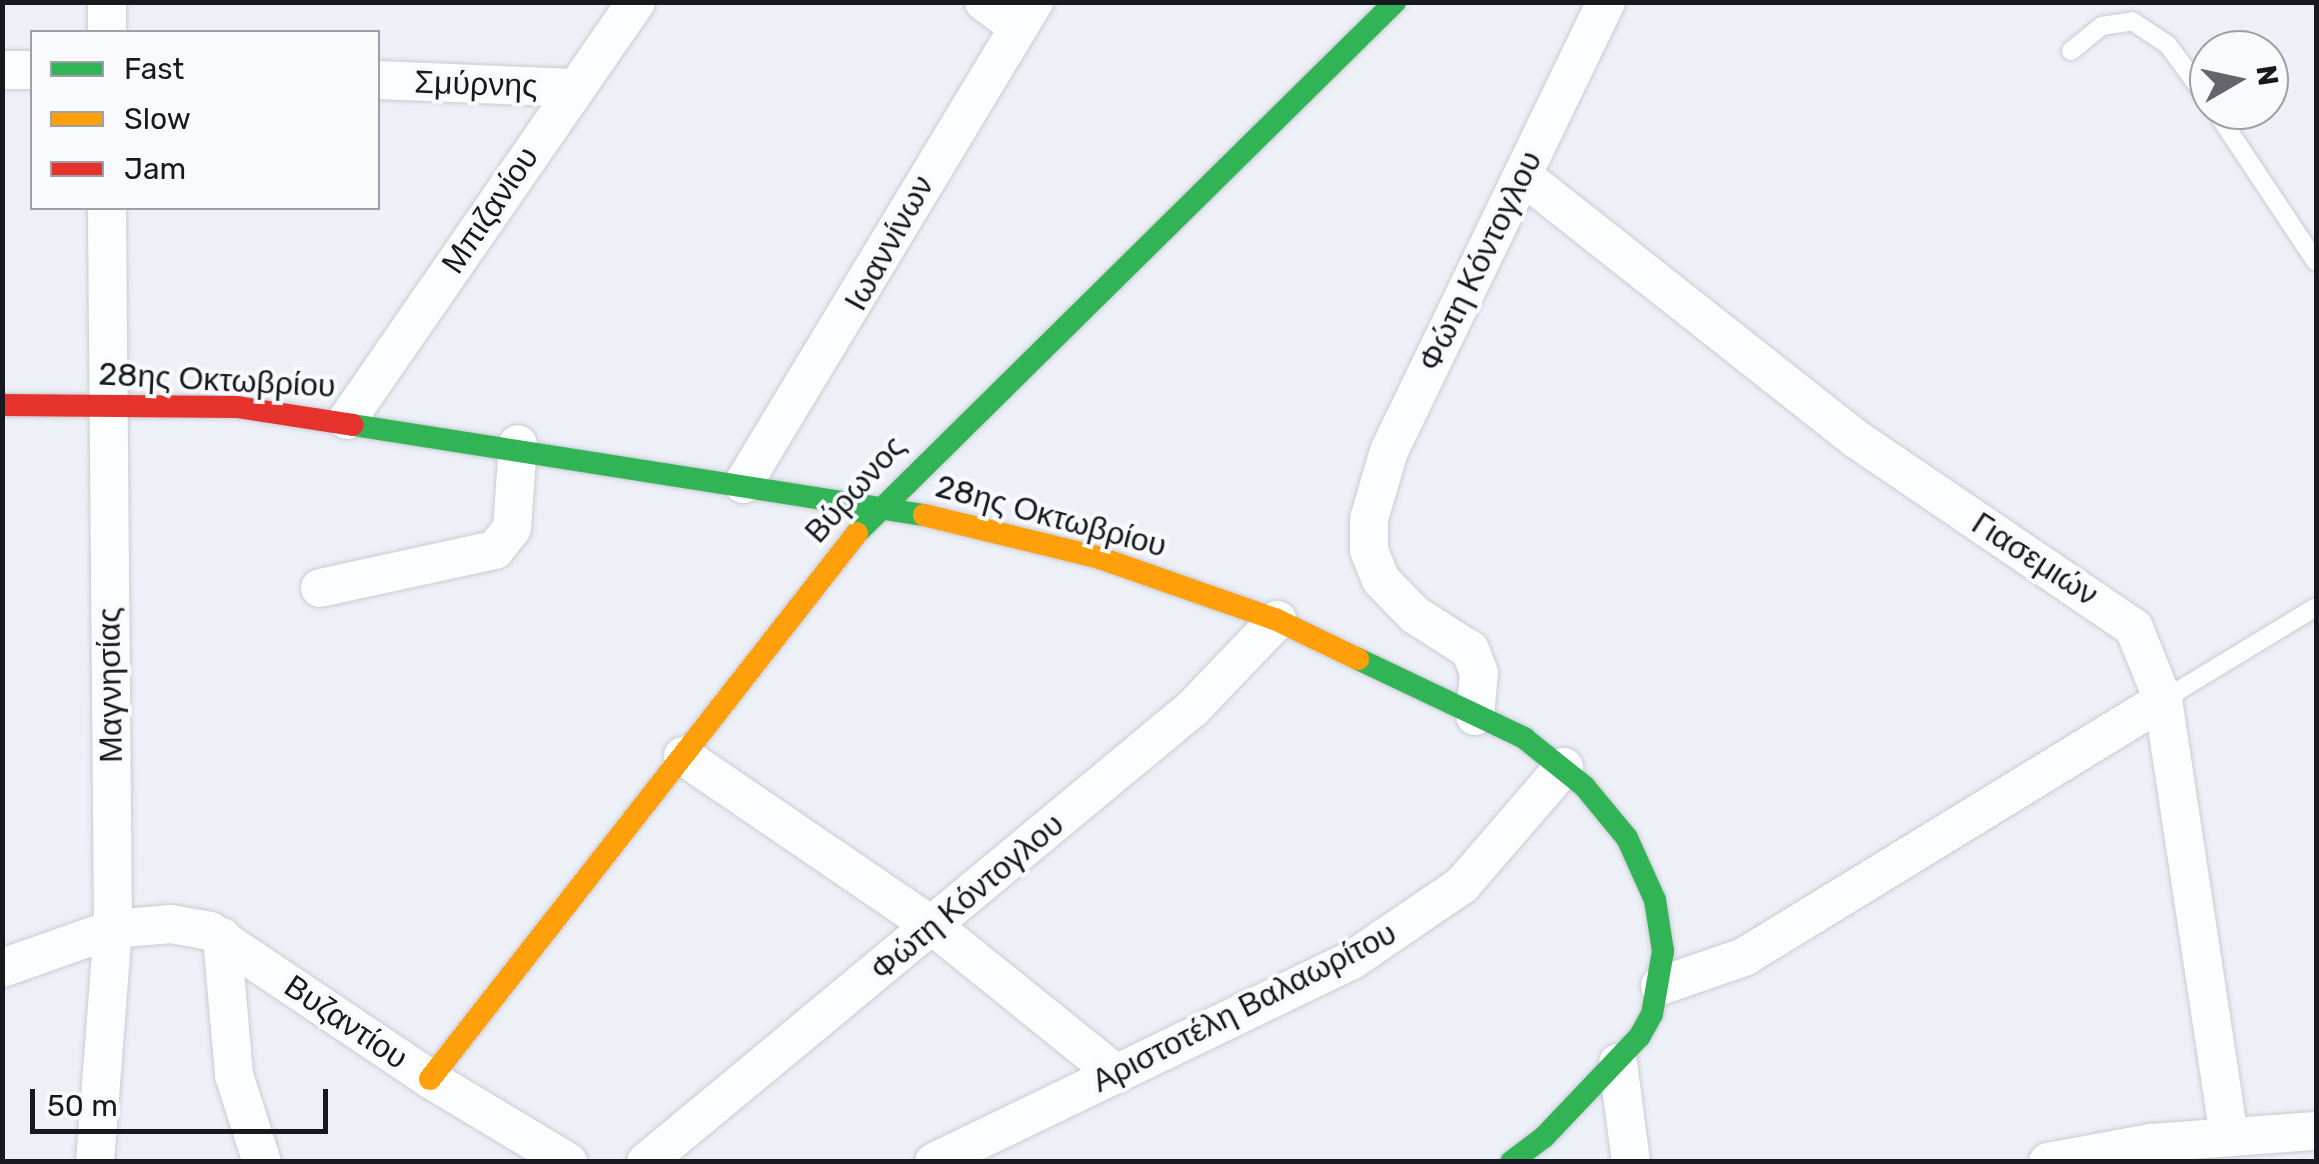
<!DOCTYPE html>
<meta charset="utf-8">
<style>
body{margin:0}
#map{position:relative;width:2319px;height:1164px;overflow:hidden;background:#eef0f8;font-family:Rubik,sans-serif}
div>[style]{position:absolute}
.roads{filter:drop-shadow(0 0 2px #cacbd2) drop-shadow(0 0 2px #cacbd2)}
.lane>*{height:18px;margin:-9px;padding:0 9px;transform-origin:9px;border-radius:9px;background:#fcfdfe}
.street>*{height:38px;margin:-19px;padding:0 19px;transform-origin:19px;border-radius:19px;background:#fcfdfe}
.fast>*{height:22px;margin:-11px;padding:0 11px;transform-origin:11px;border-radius:11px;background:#30b455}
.slow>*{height:22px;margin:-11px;padding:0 11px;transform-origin:11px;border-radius:11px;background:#ff9f0a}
.jam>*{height:22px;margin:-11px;padding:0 11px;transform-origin:11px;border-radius:11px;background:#e5322d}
span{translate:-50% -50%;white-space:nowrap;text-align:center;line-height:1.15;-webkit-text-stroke:8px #f9fafe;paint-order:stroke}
.street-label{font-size:32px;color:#181920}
.frame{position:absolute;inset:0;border:5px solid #181920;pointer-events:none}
.legend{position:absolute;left:30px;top:30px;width:350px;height:180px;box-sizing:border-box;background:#f9fafe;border:2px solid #9fa0a5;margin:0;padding:12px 18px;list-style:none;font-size:30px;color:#181920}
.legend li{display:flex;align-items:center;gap:20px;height:50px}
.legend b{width:50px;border:2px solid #9fa0a5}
.north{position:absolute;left:2189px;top:30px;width:100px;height:100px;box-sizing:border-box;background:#f9fafe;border:2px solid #9fa0a5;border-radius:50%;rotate:81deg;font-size:28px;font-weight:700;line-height:40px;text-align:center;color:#181920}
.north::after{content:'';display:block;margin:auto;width:35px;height:45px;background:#63646c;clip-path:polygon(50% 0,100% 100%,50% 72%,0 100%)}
.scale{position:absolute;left:30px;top:1089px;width:298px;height:45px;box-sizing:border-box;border:5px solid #181920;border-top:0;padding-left:12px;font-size:30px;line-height:35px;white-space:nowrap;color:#181920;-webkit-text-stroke:8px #f9fafe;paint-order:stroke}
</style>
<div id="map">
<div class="roads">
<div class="lane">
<div style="left:2071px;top:51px;width:40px;rotate:-39deg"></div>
<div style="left:2102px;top:26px;width:30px;rotate:-9deg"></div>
<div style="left:2132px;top:21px;width:43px;rotate:33.7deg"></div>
<div style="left:2168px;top:45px;width:69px;rotate:53.8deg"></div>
<div style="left:2215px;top:110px;width:182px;rotate:56.4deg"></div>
<div style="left:2163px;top:700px;width:179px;rotate:-31.3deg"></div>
</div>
<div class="street">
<div style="left:107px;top:2px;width:30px;rotate:90deg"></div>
<div style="left:984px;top:2px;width:41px;rotate:36deg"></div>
<div style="left:2px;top:70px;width:30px"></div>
<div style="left:378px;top:80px;width:196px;rotate:2.3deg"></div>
<div style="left:1523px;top:176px;width:424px;rotate:38.3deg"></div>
<div style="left:1856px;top:439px;width:336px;rotate:34.2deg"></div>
<div style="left:2134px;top:628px;width:78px;rotate:68.1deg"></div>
<div style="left:2163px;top:700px;width:442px;rotate:81.4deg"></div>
<div style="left:347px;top:420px;width:508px;rotate:-55.34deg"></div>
<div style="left:743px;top:484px;width:563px;rotate:-58.88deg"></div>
<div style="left:320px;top:588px;width:179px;rotate:-12.3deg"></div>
<div style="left:495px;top:550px;width:28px;rotate:-52deg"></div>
<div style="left:512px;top:528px;width:84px;rotate:-85.9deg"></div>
<div style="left:1475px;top:716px;width:43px;rotate:-84.7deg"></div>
<div style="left:1479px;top:673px;width:25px;rotate:-111deg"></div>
<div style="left:1470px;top:650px;width:65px;rotate:-147.5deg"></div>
<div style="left:1415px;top:615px;width:49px;rotate:-134.2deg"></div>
<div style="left:1381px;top:580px;width:32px;rotate:-112deg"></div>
<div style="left:1369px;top:550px;width:31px;rotate:-90deg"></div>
<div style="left:1369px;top:519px;width:71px;rotate:-73.6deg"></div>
<div style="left:1389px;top:451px;width:499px;rotate:-64.2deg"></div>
<div style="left:683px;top:756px;width:304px;rotate:34.3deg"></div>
<div style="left:934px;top:927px;width:233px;rotate:38.9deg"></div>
<div style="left:222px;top:937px;width:139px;rotate:85deg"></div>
<div style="left:234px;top:1075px;width:91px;rotate:72.2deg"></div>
<div style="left:2px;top:968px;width:118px;rotate:-19.4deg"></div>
<div style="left:113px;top:929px;width:58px;rotate:-4.9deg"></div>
<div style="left:171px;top:924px;width:40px;rotate:10deg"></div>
<div style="left:210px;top:931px;width:265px;rotate:33.9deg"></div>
<div style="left:430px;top:1079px;width:161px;rotate:31deg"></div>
<div style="left:1660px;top:986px;width:89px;rotate:-19deg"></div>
<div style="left:1744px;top:957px;width:492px;rotate:-31.5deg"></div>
<div style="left:1618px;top:1063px;width:100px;rotate:82.5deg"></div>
<div style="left:95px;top:1162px;width:234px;rotate:-85.6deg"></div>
<div style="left:113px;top:929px;width:721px;rotate:-90.48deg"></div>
<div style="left:646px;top:1162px;width:711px;rotate:-39.69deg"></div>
<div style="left:1193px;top:708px;width:122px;rotate:-46.3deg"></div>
<div style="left:934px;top:1162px;width:464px;rotate:-25.8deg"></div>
<div style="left:1352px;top:960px;width:133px;rotate:-34.3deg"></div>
<div style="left:1462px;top:885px;width:156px;rotate:-49.2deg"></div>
<div style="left:2048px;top:1162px;width:105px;rotate:-10.5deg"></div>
<div style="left:2151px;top:1143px;width:165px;rotate:-4.2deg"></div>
</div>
<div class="fast">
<div style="left:353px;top:425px;width:578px;rotate:8.96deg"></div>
<div style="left:857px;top:533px;width:756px;rotate:-44.62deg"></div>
<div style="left:1358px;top:659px;width:184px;rotate:25.4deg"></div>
<div style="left:1524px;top:738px;width:77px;rotate:38.7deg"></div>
<div style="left:1584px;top:786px;width:67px;rotate:50.4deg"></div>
<div style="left:1627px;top:838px;width:68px;rotate:65.7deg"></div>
<div style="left:1655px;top:900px;width:52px;rotate:81.1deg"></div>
<div style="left:1663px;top:951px;width:64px;rotate:99.9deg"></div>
<div style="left:1652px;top:1014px;width:26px;rotate:119deg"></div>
<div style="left:1639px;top:1037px;width:138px;rotate:133.5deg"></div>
<div style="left:1544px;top:1137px;width:41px;rotate:142.9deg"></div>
</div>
<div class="slow">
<div style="left:924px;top:515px;width:181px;rotate:13.7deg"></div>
<div style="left:1100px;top:558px;width:188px;rotate:19.3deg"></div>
<div style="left:1277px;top:620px;width:90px;rotate:25.7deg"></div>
<div style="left:430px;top:1079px;width:693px;rotate:-51.97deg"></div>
</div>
<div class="jam">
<div style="left:2px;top:405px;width:235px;rotate:0.5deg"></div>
<div style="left:237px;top:407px;width:117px;rotate:8.8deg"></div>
</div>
</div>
<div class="street-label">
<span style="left:476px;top:84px;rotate:2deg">Σμύρνης</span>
<span style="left:490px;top:210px;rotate:-56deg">Μπιζανίου</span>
<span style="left:889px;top:243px;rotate:-61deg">Ιωαννίνων</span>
<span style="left:1480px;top:261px;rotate:-64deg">Φώτη Κόντογλου</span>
<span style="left:217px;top:380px;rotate:3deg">28ης Οκτωβρίου</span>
<span style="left:855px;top:489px;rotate:-48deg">Βύρωνος</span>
<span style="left:1051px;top:516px;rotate:15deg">28ης Οκτωβρίου</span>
<span style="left:2035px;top:559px;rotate:33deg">Γιασεμιών</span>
<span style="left:110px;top:685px;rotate:-91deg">Μαγνησίας</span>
<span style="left:967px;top:897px;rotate:-40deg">Φώτη Κόντογλου</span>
<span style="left:1244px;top:1007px;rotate:-27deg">Αριστοτέλη Βαλαωρίτου</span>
<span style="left:346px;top:1022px;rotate:34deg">Βυζαντίου</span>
</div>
<div class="frame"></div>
<ul class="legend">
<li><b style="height:12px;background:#30b455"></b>Fast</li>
<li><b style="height:12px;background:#ff9f0a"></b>Slow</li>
<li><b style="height:12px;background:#e5322d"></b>Jam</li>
</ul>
<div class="north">N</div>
<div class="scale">50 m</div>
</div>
